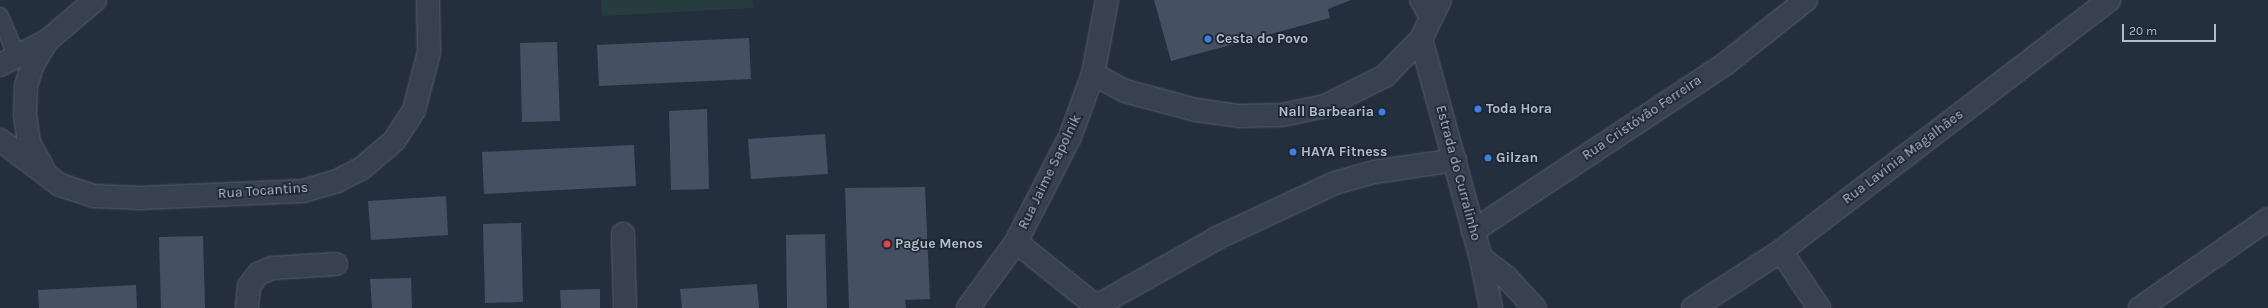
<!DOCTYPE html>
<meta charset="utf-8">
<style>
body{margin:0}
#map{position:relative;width:2268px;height:308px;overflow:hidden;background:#242f3e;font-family:Karla,sans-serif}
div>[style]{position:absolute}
.green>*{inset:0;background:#263c3f}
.building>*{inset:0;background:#455162}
.roads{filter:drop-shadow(0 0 1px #565f6c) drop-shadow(0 0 1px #565f6c)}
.service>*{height:16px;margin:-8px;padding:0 8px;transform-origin:8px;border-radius:8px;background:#38414e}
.minor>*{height:22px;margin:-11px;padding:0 11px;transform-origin:11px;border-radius:11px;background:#38414e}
.tertiary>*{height:22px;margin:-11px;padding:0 11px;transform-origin:11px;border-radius:11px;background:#38414e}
.dots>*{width:11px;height:11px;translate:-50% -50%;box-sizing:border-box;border:2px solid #1d2633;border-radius:50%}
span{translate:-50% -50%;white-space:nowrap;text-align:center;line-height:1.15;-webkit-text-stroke:3.5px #1d2633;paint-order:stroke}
.poi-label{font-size:14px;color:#b4bcc9;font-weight:700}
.left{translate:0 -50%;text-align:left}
.right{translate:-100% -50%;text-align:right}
.street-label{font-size:14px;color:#b4bcc9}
.scale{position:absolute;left:2122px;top:24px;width:94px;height:18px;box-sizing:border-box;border:2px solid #b4bcc9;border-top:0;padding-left:5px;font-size:12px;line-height:14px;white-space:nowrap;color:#b4bcc9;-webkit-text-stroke:3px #1d2633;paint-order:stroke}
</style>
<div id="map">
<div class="green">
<div style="clip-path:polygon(601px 0,752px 0,753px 8px,602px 16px)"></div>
</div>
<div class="building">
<div style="clip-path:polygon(1154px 0,1351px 0,1328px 9px,1330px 18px,1171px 61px)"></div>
<div style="clip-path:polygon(749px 38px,751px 79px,599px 86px,597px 45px)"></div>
<div style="clip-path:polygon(557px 42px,560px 121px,522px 122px,520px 43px)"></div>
<div style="clip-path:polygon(707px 109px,709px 189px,671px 190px,669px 111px)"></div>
<div style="clip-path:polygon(825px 134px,828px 174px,751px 179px,748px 139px)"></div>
<div style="clip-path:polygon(634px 145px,636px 186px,484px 194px,482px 152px)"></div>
<div style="clip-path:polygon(925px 187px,930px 299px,905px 300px,906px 308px,849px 308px,845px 188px)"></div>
<div style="clip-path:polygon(446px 196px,448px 235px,371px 240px,368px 201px)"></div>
<div style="clip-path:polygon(521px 223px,523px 302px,485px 303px,483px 224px)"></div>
<div style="clip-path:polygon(825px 234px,827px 308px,787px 308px,786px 235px)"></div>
<div style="clip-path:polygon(203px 236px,205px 308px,161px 308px,159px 237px)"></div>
<div style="clip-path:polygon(411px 278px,412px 308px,372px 308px,370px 279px)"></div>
<div style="clip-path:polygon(757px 284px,759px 308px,682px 308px,680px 289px)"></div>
<div style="clip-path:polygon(136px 285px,137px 308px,39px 308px,38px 290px)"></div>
<div style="clip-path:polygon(600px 289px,600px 308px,561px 308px,560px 290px)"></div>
</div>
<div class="roads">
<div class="service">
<div style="left:1418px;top:0;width:26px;rotate:61deg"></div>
<div style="left:0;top:16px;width:44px;rotate:67.5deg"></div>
</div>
<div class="minor">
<div style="left:0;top:65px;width:53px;rotate:-27.1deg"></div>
<div style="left:47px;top:41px;width:63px;rotate:-40.5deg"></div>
<div style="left:0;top:140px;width:75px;rotate:36.9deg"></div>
<div style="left:60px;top:185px;width:35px;rotate:18deg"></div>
<div style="left:93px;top:196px;width:48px;rotate:2.4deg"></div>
<div style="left:141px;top:198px;width:162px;rotate:-2.5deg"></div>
<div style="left:303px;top:191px;width:35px;rotate:-16deg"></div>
<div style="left:337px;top:181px;width:27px;rotate:-27deg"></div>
<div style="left:361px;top:169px;width:43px;rotate:-40.3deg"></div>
<div style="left:394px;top:141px;width:37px;rotate:-57deg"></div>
<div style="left:414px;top:110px;width:60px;rotate:-75.5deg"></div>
<div style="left:429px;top:52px;width:52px;rotate:-91.1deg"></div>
<div style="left:44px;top:170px;width:31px;rotate:-119deg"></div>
<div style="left:29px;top:143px;width:28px;rotate:-98deg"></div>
<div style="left:25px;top:115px;width:29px;rotate:-88deg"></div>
<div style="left:26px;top:86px;width:21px;rotate:-73deg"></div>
<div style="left:32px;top:66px;width:29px;rotate:-59deg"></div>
<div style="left:1473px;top:231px;width:302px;rotate:-33.5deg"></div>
<div style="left:1725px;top:64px;width:103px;rotate:-38.3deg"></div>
<div style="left:623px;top:234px;width:74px;rotate:88.5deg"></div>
<div style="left:1016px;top:242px;width:102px;rotate:38.7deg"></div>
<div style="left:1781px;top:251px;width:69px;rotate:56.3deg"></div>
<div style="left:1481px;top:258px;width:31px;rotate:37deg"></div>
<div style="left:1506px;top:277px;width:42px;rotate:46.9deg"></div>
<div style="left:247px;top:308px;width:22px;rotate:-85deg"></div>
<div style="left:249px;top:286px;width:15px;rotate:-53deg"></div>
<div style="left:258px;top:274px;width:15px;rotate:-23deg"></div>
<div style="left:272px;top:268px;width:64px;rotate:-3.6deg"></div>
<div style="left:1093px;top:308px;width:142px;rotate:-29.4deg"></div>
<div style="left:1217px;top:238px;width:130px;rotate:-25deg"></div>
<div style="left:1335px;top:183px;width:41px;rotate:-15.8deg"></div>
<div style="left:1374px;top:172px;width:82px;rotate:-8.4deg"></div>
<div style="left:1693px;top:308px;width:105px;rotate:-32.9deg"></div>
<div style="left:1781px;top:251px;width:413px;rotate:-37.4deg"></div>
<div style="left:2140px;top:308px;width:156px;rotate:-34.8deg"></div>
</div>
<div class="tertiary">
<div style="left:1421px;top:39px;width:227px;rotate:74.7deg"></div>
<div style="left:1481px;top:258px;width:51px;rotate:78.7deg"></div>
<div style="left:1093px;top:74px;width:36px;rotate:28deg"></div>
<div style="left:1125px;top:91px;width:73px;rotate:15deg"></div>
<div style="left:1196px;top:110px;width:43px;rotate:7.9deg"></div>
<div style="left:1239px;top:116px;width:43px;rotate:-1.3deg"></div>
<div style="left:1282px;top:115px;width:44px;rotate:-11.8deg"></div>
<div style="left:1325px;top:106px;width:67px;rotate:-26.6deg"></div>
<div style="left:1385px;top:76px;width:52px;rotate:-45.8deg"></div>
<div style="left:1421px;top:39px;width:43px;rotate:-64deg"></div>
<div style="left:968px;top:308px;width:82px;rotate:-54deg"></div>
<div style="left:1016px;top:242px;width:118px;rotate:-62.8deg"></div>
<div style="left:1070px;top:137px;width:67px;rotate:-69.9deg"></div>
<div style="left:1093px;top:74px;width:75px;rotate:-79.3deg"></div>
</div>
</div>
<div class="dots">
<div style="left:1208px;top:39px;background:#3f7fe0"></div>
<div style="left:1478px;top:109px;background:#3f7fe0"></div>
<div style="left:1382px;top:112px;background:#3f7fe0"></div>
<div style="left:1293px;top:152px;background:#3f7fe0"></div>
<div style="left:1488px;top:158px;background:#3f7fe0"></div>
<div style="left:887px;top:244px;background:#e0444e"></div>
</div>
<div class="poi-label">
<span class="left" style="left:1216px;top:39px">Cesta do Povo</span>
<span class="left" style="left:1486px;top:109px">Toda Hora</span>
<span class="right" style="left:1374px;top:112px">Nall Barbearia</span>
<span class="left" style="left:1301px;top:152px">HAYA Fitness</span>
<span class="left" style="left:1496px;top:158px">Gilzan</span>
<span class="left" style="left:895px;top:244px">Pague Menos</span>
</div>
<div class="street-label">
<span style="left:1642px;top:118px;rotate:-34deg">Rua Cristóvão Ferreira</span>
<span style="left:1903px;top:157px;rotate:-37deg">Rua Lavínia Magalhães</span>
<span style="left:1050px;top:172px;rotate:-64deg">Rua Jaime Sapolnik</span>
<span style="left:1458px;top:173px;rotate:75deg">Estrada do Curralinho</span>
<span style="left:263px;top:191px;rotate:-4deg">Rua Tocantins</span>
</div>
<div class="scale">20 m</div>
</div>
